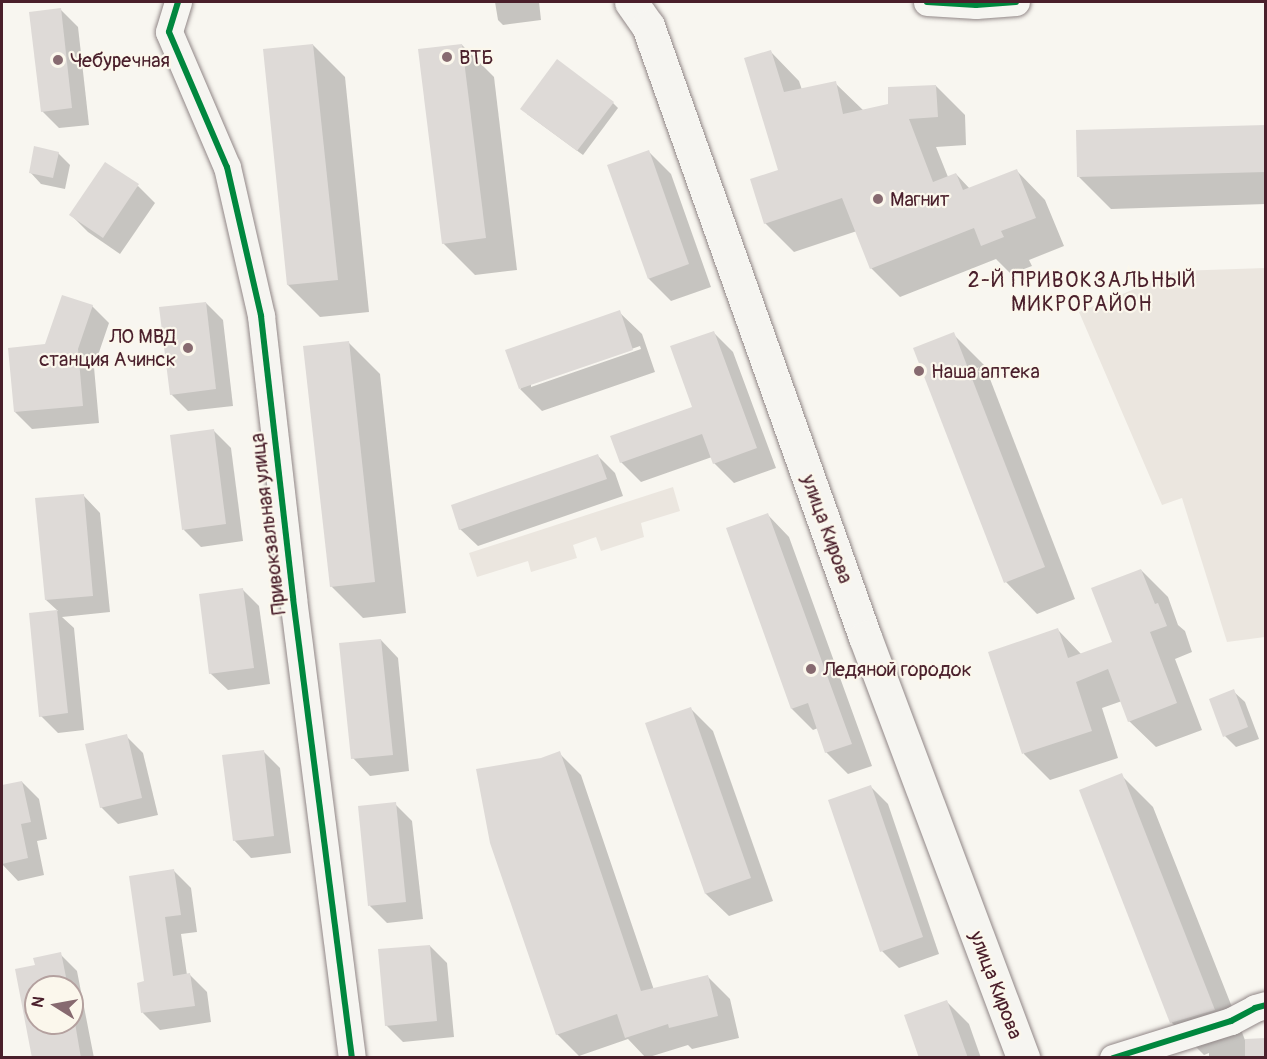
<!DOCTYPE html>
<meta charset="utf-8">
<style>
body{margin:0}
#map{position:relative;width:1267px;height:1059px;overflow:hidden;background:#f8f6f0;font-family:Pangolin,sans-serif}
div>[style]{position:absolute}
.built>*{inset:0;background:#ebe6df}
.shadow>*{inset:0;background:#0003}
.building>*{inset:0;background:#dedad7}
.roads{filter:drop-shadow(0 0 2px #918787) drop-shadow(0 0 2px #918787)}
.street>*{height:27px;margin:-13.5px;padding:0 13.5px;transform-origin:13.5px;border-radius:13.5px;background:#f6f5f1}
.secondary>*{height:33px;margin:-16.5px;padding:0 16.5px;transform-origin:16.5px;border-radius:16.5px;background:#f6f5f1}
.cycleway>*{height:6px;margin:-3px;padding:0 3px;transform-origin:3px;border-radius:3px;background:#00873e}
.dots>*{width:16px;height:16px;translate:-50% -50%;box-sizing:border-box;border:3px solid #fbf7ec;border-radius:50%}
span{translate:-50% -50%;white-space:nowrap;text-align:center;line-height:1.15;-webkit-text-stroke:4.5px #fbf7ec;paint-order:stroke}
.poi-label{font-size:20px;color:#4a1f2b}
.left{translate:0 -50%;text-align:left}
.right{translate:-100% -50%;text-align:right}
.street-label{font-size:20px;color:#4a1f2b}
.neighbourhood-label{font-size:21px;color:#4a1f2b;letter-spacing:1.5px}
.frame{position:absolute;inset:0;border:3px solid #4a1f2b;pointer-events:none}
.north{position:absolute;left:24px;top:975px;width:60px;height:60px;box-sizing:border-box;background:#fbf7ec;border:2px solid #b4a19f;border-radius:50%;rotate:281deg;font-size:16px;font-weight:700;line-height:24px;text-align:center;color:#4a1f2b}
.north::after{content:'';display:block;margin:auto;width:21px;height:27px;background:#876a70;clip-path:polygon(50% 0,100% 100%,50% 72%,0 100%)}
</style>
<div id="map">
<div class="built">
<div style="clip-path:polygon(1265px 268px,1265px 637px,1227px 642px,1182px 498px,1162px 505px,1079px 312px,1178px 271px)"></div>
<div style="clip-path:polygon(673px 487px,680px 511px,641px 523px,644px 537px,601px 551px,596px 537px,573px 545px,577px 558px,531px 572px,528px 561px,477px 577px,469px 553px)"></div>
</div>
<div class="shadow">
<div style="clip-path:polygon(495px 2px,539px 2px,541px 20px,503px 25px,498px 20px)"></div>
<div style="clip-path:polygon(61px 10px,78px 27px,89px 125px,59px 128px,42px 111px)"></div>
<div style="clip-path:polygon(313px 45px,345px 77px,369px 312px,320px 317px,288px 285px)"></div>
<div style="clip-path:polygon(462px 45px,494px 77px,517px 270px,475px 275px,443px 243px)"></div>
<div style="clip-path:polygon(771px 52px,799px 81px,802px 90px,835px 83px,864px 111px,890px 106px,936px 86px,965px 115px,966px 145px,936px 147px,948px 177px,956px 174px,970px 189px,1017px 171px,1045px 200px,1064px 246px,1029px 260px,1032px 266px,1011px 274px,996px 259px,900px 297px,871px 268px,857px 231px,794px 252px,765px 223px,780px 171px)"></div>
<div style="clip-path:polygon(613px 103px,618px 108px,583px 155px,527px 114px)"></div>
<div style="clip-path:polygon(1266px 126px,1266px 204px,1111px 209px,1079px 177px)"></div>
<div style="clip-path:polygon(648px 151px,671px 174px,711px 287px,671px 301px,649px 279px)"></div>
<div style="clip-path:polygon(58px 153px,70px 165px,65px 189px,41px 184px,30px 172px)"></div>
<div style="clip-path:polygon(138px 186px,155px 203px,120px 254px,88px 232px,71px 215px)"></div>
<div style="clip-path:polygon(206px 303px,223px 320px,233px 406px,188px 411px,171px 394px)"></div>
<div style="clip-path:polygon(92px 306px,109px 323px,94px 367px,99px 423px,32px 429px,15px 412px,46px 346px)"></div>
<div style="clip-path:polygon(evenodd,619px 312px,642px 334px,655px 372px,542px 411px,520px 389px,619px 312px,640px 346px,641px 349px,531px 387px,531px 384px,640px 346px)"></div>
<div style="clip-path:polygon(713px 332px,733px 352px,776px 468px,734px 483px,714px 463px,712px 457px,641px 482px,621px 462px,694px 407px)"></div>
<div style="clip-path:polygon(953px 334px,985px 366px,1075px 599px,1037px 614px,1006px 582px)"></div>
<div style="clip-path:polygon(348px 342px,380px 374px,406px 613px,363px 618px,331px 586px)"></div>
<div style="clip-path:polygon(214px 431px,231px 448px,243px 541px,201px 547px,184px 530px)"></div>
<div style="clip-path:polygon(598px 456px,615px 473px,623px 496px,478px 546px,460px 529px)"></div>
<div style="clip-path:polygon(83px 495px,100px 513px,110px 612px,62px 617px,74px 628px,84px 730px,58px 733px,41px 716px,30px 614px,58px 611px,46px 600px)"></div>
<div style="clip-path:polygon(768px 515px,789px 537px,872px 766px,848px 774px,826px 752px,818px 728px,813px 730px,792px 709px)"></div>
<div style="clip-path:polygon(1141px 570px,1168px 597px,1178px 625px,1185px 631px,1192px 652px,1175px 659px,1202px 730px,1156px 747px,1129px 721px,1122px 701px,1102px 708px,1118px 758px,1050px 780px,1024px 754px,990px 653px,1058px 630px,1082px 655px,1114px 643px)"></div>
<div style="clip-path:polygon(242px 589px,259px 606px,270px 684px,228px 690px,210px 673px)"></div>
<div style="clip-path:polygon(381px 640px,398px 658px,409px 771px,370px 776px,353px 758px)"></div>
<div style="clip-path:polygon(1233px 691px,1245px 702px,1259px 739px,1236px 747px,1225px 736px)"></div>
<div style="clip-path:polygon(691px 709px,713px 731px,773px 901px,729px 916px,706px 894px,647px 724px)"></div>
<div style="clip-path:polygon(126px 736px,143px 753px,158px 815px,118px 824px,101px 807px)"></div>
<div style="clip-path:polygon(263px 751px,280px 768px,291px 853px,251px 858px,234px 840px)"></div>
<div style="clip-path:polygon(559px 753px,581px 775px,654px 990px,708px 977px,730px 999px,739px 1038px,692px 1049px,688px 1045px,646px 1058px,628px 1039px,579px 1056px,557px 1034px,542px 759px)"></div>
<div style="clip-path:polygon(1121px 775px,1153px 807px,1245px 1040px,1266px 1040px,1266px 1058px,1209px 1058px,1209px 1053px,1204px 1055px,1172px 1023px,1081px 791px)"></div>
<div style="clip-path:polygon(22px 782px,39px 799px,47px 839px,37px 841px,44px 875px,18px 881px,2px 864px,2px 787px)"></div>
<div style="clip-path:polygon(871px 787px,888px 804px,939px 954px,899px 968px,882px 951px)"></div>
<div style="clip-path:polygon(395px 804px,412px 821px,423px 919px,387px 923px,370px 906px)"></div>
<div style="clip-path:polygon(174px 871px,191px 888px,197px 932px,181px 934px,187px 975px,190px 975px,207px 992px,211px 1022px,160px 1030px,143px 1013px,139px 984px,146px 983px)"></div>
<div style="clip-path:polygon(430px 946px,447px 963px,454px 1037px,403px 1042px,386px 1025px)"></div>
<div style="clip-path:polygon(evenodd,60px 954px,77px 971px,94px 1058px,34px 1058px,36px 966px,60px 954px,36px 987px,72px 987px,72px 1023px,36px 1023px,36px 987px)"></div>
<div style="clip-path:polygon(947px 1002px,969px 1024px,981px 1058px,921px 1058px)"></div>
</div>
<div class="building">
<div style="clip-path:polygon(61px 8px,72px 108px,41px 112px,29px 12px)"></div>
<div style="clip-path:polygon(313px 44px,338px 280px,287px 285px,263px 49px)"></div>
<div style="clip-path:polygon(462px 44px,486px 238px,442px 244px,418px 49px)"></div>
<div style="clip-path:polygon(771px 50px,784px 92px,836px 81px,843px 114px,888px 104px,888px 87px,936px 85px,938px 117px,909px 119px,933px 182px,956px 173px,963px 190px,1017px 169px,1036px 218px,1001px 231px,1004px 237px,981px 246px,974px 228px,870px 269px,842px 198px,764px 224px,750px 179px,778px 170px,744px 58px)"></div>
<div style="clip-path:polygon(557px 59px,614px 102px,577px 151px,520px 109px)"></div>
<div style="clip-path:polygon(1266px 125px,1266px 172px,1077px 177px,1076px 130px)"></div>
<div style="clip-path:polygon(34px 146px,59px 152px,53px 178px,29px 173px)"></div>
<div style="clip-path:polygon(649px 150px,689px 264px,648px 279px,607px 165px)"></div>
<div style="clip-path:polygon(105px 162px,139px 184px,103px 238px,69px 215px)"></div>
<div style="clip-path:polygon(62px 295px,93px 305px,78px 349px,83px 406px,14px 412px,8px 348px,45px 344px)"></div>
<div style="clip-path:polygon(206px 302px,216px 389px,170px 395px,159px 307px)"></div>
<div style="clip-path:polygon(620px 310px,633px 350px,519px 389px,505px 350px)"></div>
<div style="clip-path:polygon(714px 331px,757px 448px,713px 464px,702px 434px,620px 463px,610px 436px,692px 407px,670px 346px)"></div>
<div style="clip-path:polygon(954px 332px,1045px 567px,1004px 583px,913px 348px)"></div>
<div style="clip-path:polygon(349px 341px,375px 582px,330px 587px,303px 346px)"></div>
<div style="clip-path:polygon(214px 429px,226px 524px,182px 530px,170px 435px)"></div>
<div style="clip-path:polygon(598px 454px,607px 479px,459px 530px,451px 505px)"></div>
<div style="clip-path:polygon(84px 494px,93px 596px,45px 600px,35px 498px)"></div>
<div style="clip-path:polygon(768px 513px,852px 744px,825px 753px,808px 703px,791px 709px,726px 528px)"></div>
<div style="clip-path:polygon(1141px 569px,1155px 604px,1158px 603px,1167px 626px,1150px 632px,1177px 703px,1128px 722px,1108px 669px,1076px 682px,1092px 731px,1022px 754px,988px 652px,1058px 628px,1068px 658px,1112px 642px,1091px 588px)"></div>
<div style="clip-path:polygon(243px 588px,254px 668px,209px 674px,199px 594px)"></div>
<div style="clip-path:polygon(57px 610px,68px 713px,39px 717px,29px 613px)"></div>
<div style="clip-path:polygon(381px 639px,393px 755px,351px 759px,339px 643px)"></div>
<div style="clip-path:polygon(1234px 689px,1248px 727px,1223px 737px,1209px 699px)"></div>
<div style="clip-path:polygon(691px 707px,751px 878px,705px 894px,645px 723px)"></div>
<div style="clip-path:polygon(127px 734px,142px 798px,100px 808px,85px 744px)"></div>
<div style="clip-path:polygon(264px 750px,274px 836px,233px 841px,222px 755px)"></div>
<div style="clip-path:polygon(560px 751px,641px 991px,708px 975px,718px 1016px,669px 1028px,668px 1024px,625px 1038px,617px 1014px,556px 1035px,490px 843px,476px 769px,541px 758px)"></div>
<div style="clip-path:polygon(1122px 773px,1215px 1010px,1170px 1023px,1079px 790px)"></div>
<div style="clip-path:polygon(22px 781px,31px 822px,21px 824px,28px 858px,2px 864px,2px 785px)"></div>
<div style="clip-path:polygon(871px 785px,923px 937px,880px 952px,828px 800px)"></div>
<div style="clip-path:polygon(396px 802px,406px 902px,368px 906px,358px 806px)"></div>
<div style="clip-path:polygon(174px 869px,181px 915px,165px 917px,173px 976px,190px 973px,195px 1006px,141px 1013px,137px 983px,144px 981px,129px 876px)"></div>
<div style="clip-path:polygon(430px 945px,437px 1021px,385px 1026px,378px 949px)"></div>
<div style="clip-path:polygon(61px 952px,68px 987px,36px 987px,36px 1023px,75px 1023px,81px 1058px,32px 1058px,15px 969px,35px 965px,33px 958px)"></div>
<div style="clip-path:polygon(947px 1000px,968px 1058px,919px 1058px,904px 1015px)"></div>
<div style="clip-path:polygon(1266px 1038px,1266px 1058px,1245px 1058px,1245px 1039px)"></div>
</div>
<div class="roads">
<div class="street">
<div style="left:178px;top:2px;width:31px;rotate:107deg"></div>
<div style="left:169px;top:32px;width:147px;rotate:66.8deg"></div>
<div style="left:227px;top:167px;width:153px;rotate:77.1deg"></div>
<div style="left:261px;top:316px;width:284px;rotate:83.5deg"></div>
<div style="left:293px;top:598px;width:464px;rotate:82.7deg"></div>
<div style="left:927px;top:2px;width:49px;rotate:3.5deg"></div>
<div style="left:976px;top:5px;width:40px;rotate:-4.3deg"></div>
<div style="left:1113px;top:1058px;width:124px;rotate:-17.4deg"></div>
<div style="left:1231px;top:1021px;width:27px;rotate:-28deg"></div>
<div style="left:1255px;top:1008px;width:11px;rotate:-15deg"></div>
</div>
<div class="secondary">
<div style="left:631px;top:2px;width:29px;rotate:55deg"></div>
<div style="left:648px;top:26px;width:648px;rotate:70.45deg"></div>
<div style="left:865px;top:637px;width:450px;rotate:69.4deg"></div>
</div>
</div>
<div class="cycleway">
<div style="left:178px;top:2px;width:31px;rotate:107deg"></div>
<div style="left:169px;top:32px;width:147px;rotate:66.8deg"></div>
<div style="left:227px;top:167px;width:153px;rotate:77.1deg"></div>
<div style="left:261px;top:316px;width:284px;rotate:83.5deg"></div>
<div style="left:293px;top:598px;width:464px;rotate:82.7deg"></div>
<div style="left:927px;top:2px;width:49px;rotate:3.5deg"></div>
<div style="left:976px;top:5px;width:40px;rotate:-4.3deg"></div>
<div style="left:1113px;top:1058px;width:124px;rotate:-17.4deg"></div>
<div style="left:1231px;top:1021px;width:27px;rotate:-28deg"></div>
<div style="left:1255px;top:1008px;width:11px;rotate:-15deg"></div>
</div>
<div class="dots">
<div style="left:447px;top:57px;background:#876a70"></div>
<div style="left:58px;top:60px;background:#876a70"></div>
<div style="left:878px;top:199px;background:#876a70"></div>
<div style="left:188px;top:348px;background:#876a70"></div>
<div style="left:919px;top:371px;background:#876a70"></div>
<div style="left:811px;top:669px;background:#876a70"></div>
</div>
<div class="poi-label">
<span class="left" style="left:459px;top:57px">ВТБ</span>
<span class="left" style="left:70px;top:60px">Чебуречная</span>
<span class="left" style="left:890px;top:199px">Магнит</span>
<span class="right" style="left:176px;top:348px">ЛО МВД<br>станция Ачинск</span>
<span class="left" style="left:931px;top:371px">Наша аптека</span>
<span class="left" style="left:823px;top:669px">Ледяной городок</span>
</div>
<div class="street-label">
<span style="left:268px;top:524px;rotate:-97deg">Привокзальная улица</span>
<span style="left:827px;top:529px;rotate:70deg">улица Кирова</span>
<span style="left:996px;top:985px;rotate:69deg">улица Кирова</span>
</div>
<div class="neighbourhood-label">
<span style="left:1082px;top:293px">2-Й ПРИВОКЗАЛЬНЫЙ<br>МИКРОРАЙОН</span>
</div>
<div class="frame"></div>
<div class="north">N</div>
</div>
